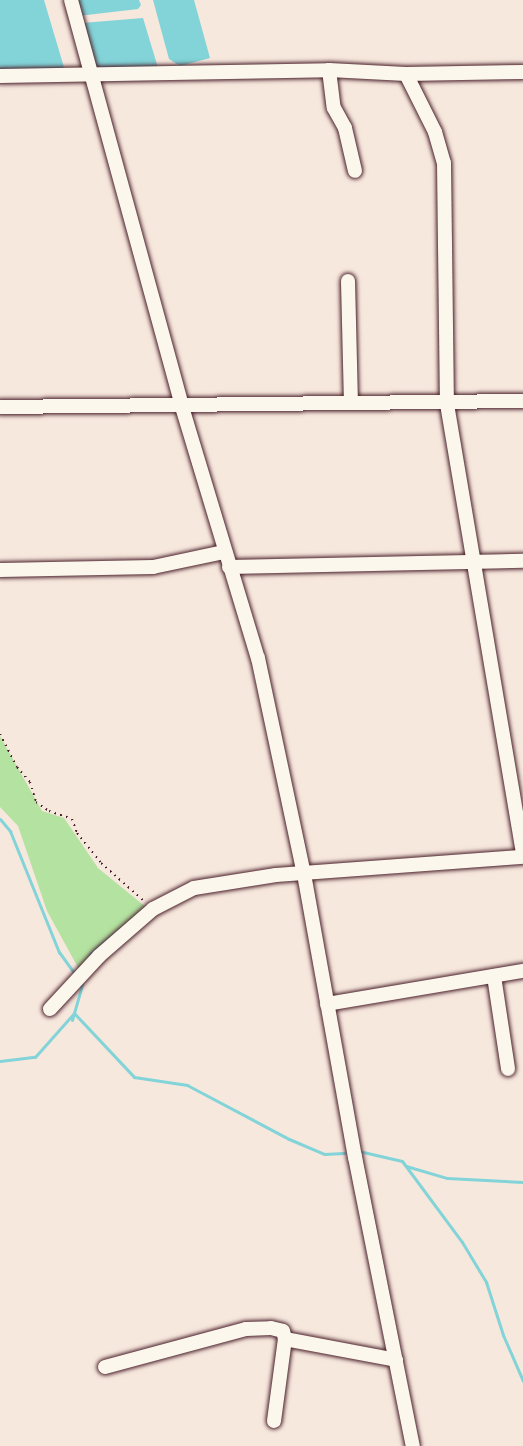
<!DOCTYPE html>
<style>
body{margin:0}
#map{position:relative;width:523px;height:1446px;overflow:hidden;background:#f7e8dd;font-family:"Indie Flower",sans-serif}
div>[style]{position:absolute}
.green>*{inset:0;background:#b4e2a1}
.water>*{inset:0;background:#82d4d8}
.stream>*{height:3px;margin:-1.5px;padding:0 1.5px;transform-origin:1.5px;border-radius:1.5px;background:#82d4d8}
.path>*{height:2px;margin-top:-1px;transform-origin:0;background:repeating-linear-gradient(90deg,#4a1f2b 0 1.5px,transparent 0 6px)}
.roads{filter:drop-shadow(0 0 2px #4a1f2b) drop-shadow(0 0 2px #4a1f2b)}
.minor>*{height:14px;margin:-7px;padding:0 7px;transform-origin:7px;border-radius:7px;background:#fbf7ec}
span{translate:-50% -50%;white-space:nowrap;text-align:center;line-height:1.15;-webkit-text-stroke:4.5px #fbf7ec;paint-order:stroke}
</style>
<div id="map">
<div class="green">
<div style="clip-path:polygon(0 736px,42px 811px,64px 818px,98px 868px,147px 908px,81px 973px,47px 911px,18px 826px,0 807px)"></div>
</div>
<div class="water">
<div style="clip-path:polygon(0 0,44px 0,66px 74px,0 78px)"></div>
<div style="clip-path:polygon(72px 0,139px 0,141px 5px,138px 9px,78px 16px)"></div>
<div style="clip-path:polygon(153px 0,194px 0,210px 58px,180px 66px,169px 59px)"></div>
<div style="clip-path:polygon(143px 18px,159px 71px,92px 73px,82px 23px)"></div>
</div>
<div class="stream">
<div style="left:0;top:819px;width:16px;rotate:50deg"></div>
<div style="left:10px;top:831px;width:131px;rotate:68deg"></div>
<div style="left:59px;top:952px;width:26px;rotate:54deg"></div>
<div style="left:90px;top:954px;width:67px;rotate:-40.1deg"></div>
<div style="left:74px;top:1013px;width:88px;rotate:46.8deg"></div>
<div style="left:134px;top:1077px;width:54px;rotate:8.6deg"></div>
<div style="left:187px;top:1085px;width:115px;rotate:27.9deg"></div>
<div style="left:289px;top:1139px;width:38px;rotate:23deg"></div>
<div style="left:324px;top:1154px;width:20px;rotate:-3deg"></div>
<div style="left:72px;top:1020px;width:37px;rotate:-74deg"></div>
<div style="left:0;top:1061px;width:35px;rotate:-7deg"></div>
<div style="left:35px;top:1057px;width:59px;rotate:-48.4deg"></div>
<div style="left:363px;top:1152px;width:40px;rotate:13deg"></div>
<div style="left:402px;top:1161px;width:101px;rotate:53.5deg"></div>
<div style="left:462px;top:1242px;width:47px;rotate:59deg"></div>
<div style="left:486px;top:1282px;width:56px;rotate:72.2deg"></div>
<div style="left:503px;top:1335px;width:50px;rotate:66.5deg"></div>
<div style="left:406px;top:1166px;width:43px;rotate:16.3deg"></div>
<div style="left:447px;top:1178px;width:76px;rotate:3deg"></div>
</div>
<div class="path">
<div style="left:0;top:734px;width:37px;rotate:63deg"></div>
<div style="left:17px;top:767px;width:20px;rotate:49deg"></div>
<div style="left:30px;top:782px;width:21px;rotate:73deg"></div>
<div style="left:36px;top:802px;width:16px;rotate:35deg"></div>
<div style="left:49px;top:811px;width:24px;rotate:19deg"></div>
<div style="left:72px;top:819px;width:15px;rotate:70deg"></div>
<div style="left:77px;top:833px;width:38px;rotate:51deg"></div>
<div style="left:101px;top:863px;width:57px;rotate:41.5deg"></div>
</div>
<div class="roads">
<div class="minor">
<div style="left:71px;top:0;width:422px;rotate:74.7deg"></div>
<div style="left:182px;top:407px;width:262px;rotate:73.2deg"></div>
<div style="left:258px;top:658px;width:221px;rotate:78deg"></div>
<div style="left:304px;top:874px;width:288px;rotate:79.8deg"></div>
<div style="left:355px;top:1157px;width:295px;rotate:78.7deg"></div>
<div style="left:329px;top:70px;width:38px;rotate:83deg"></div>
<div style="left:334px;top:108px;width:23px;rotate:61deg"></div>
<div style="left:345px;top:128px;width:44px;rotate:76.9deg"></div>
<div style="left:406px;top:74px;width:65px;rotate:63.4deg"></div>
<div style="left:435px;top:132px;width:32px;rotate:74deg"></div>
<div style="left:444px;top:163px;width:241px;rotate:89.3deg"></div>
<div style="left:447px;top:404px;width:454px;rotate:80.4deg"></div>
<div style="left:0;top:76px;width:329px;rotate:-1deg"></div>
<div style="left:329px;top:70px;width:77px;rotate:3deg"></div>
<div style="left:406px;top:74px;width:117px;rotate:-1deg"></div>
<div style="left:348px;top:281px;width:122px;rotate:88.6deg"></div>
<div style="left:0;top:407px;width:523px;rotate:-0.66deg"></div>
<div style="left:229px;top:567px;width:294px;rotate:-1.2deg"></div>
<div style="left:0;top:570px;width:153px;rotate:-1.1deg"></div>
<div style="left:153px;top:567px;width:73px;rotate:-11.9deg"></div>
<div style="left:494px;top:976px;width:94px;rotate:81.4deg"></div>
<div style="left:327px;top:1004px;width:199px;rotate:-9.6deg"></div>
<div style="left:50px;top:1009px;width:72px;rotate:-47.2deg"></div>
<div style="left:99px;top:956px;width:72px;rotate:-41deg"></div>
<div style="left:153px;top:909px;width:46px;rotate:-27.1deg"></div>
<div style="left:194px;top:888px;width:83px;rotate:-9deg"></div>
<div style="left:276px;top:875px;width:248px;rotate:-4.2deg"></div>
<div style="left:105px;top:1367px;width:146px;rotate:-15.1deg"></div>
<div style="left:246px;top:1329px;width:25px;rotate:-2deg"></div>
<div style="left:271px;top:1328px;width:12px;rotate:14deg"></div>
<div style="left:283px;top:1331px;width:8px;rotate:76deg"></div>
<div style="left:274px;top:1421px;width:83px;rotate:-82.4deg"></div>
<div style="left:285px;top:1339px;width:113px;rotate:10.7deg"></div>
</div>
</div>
</div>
